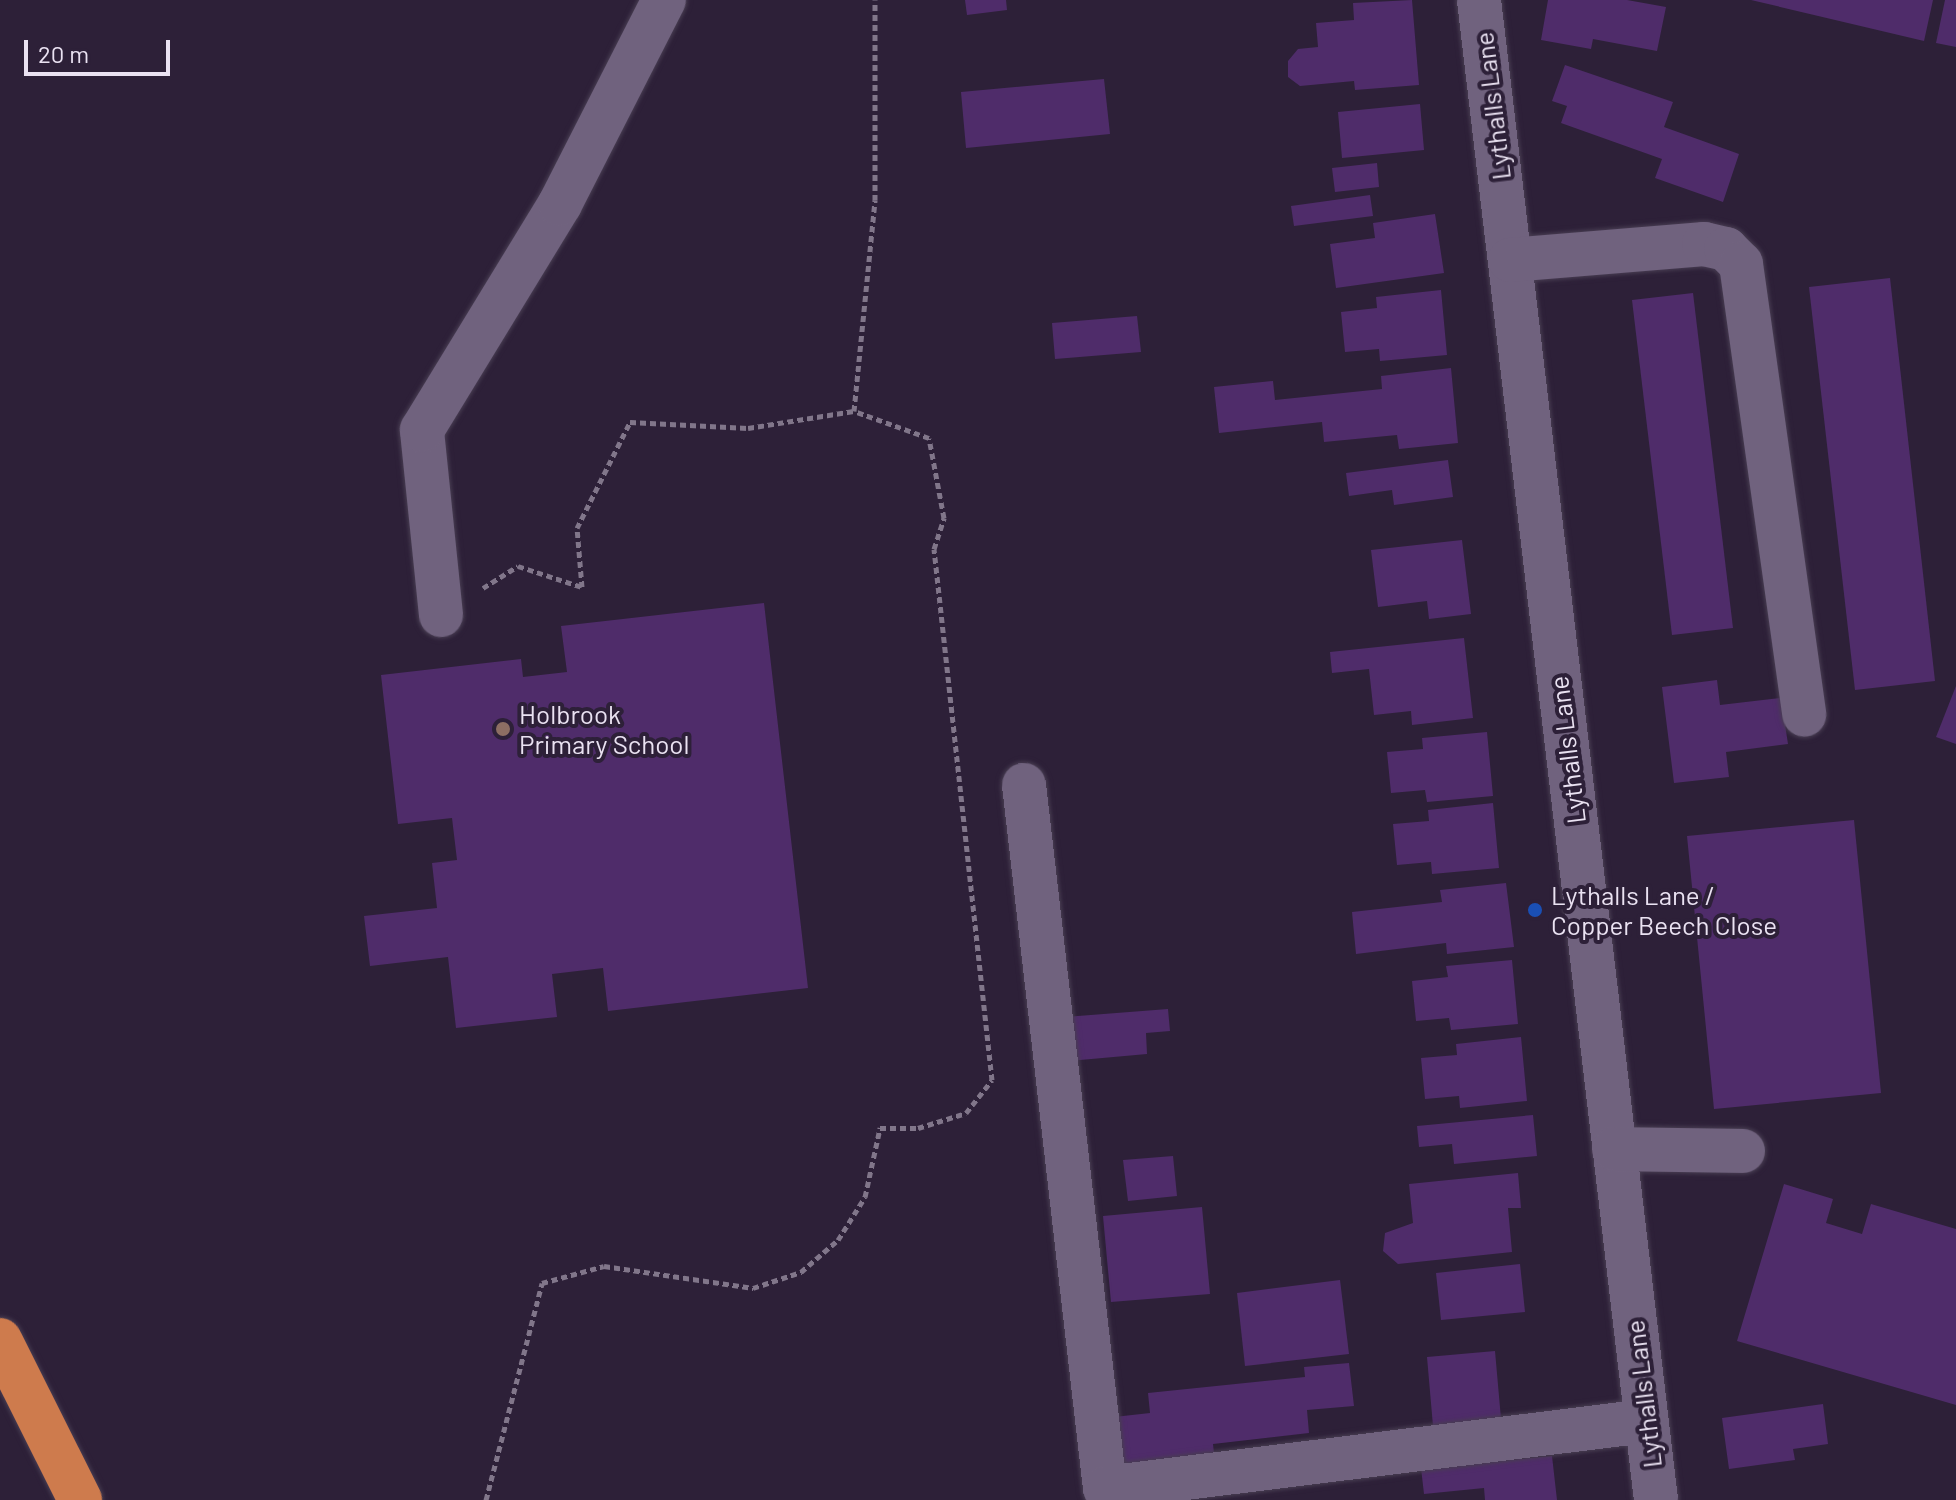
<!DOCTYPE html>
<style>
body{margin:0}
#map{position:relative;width:1956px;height:1500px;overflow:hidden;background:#2d2038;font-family:Barlow,sans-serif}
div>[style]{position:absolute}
.building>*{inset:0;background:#4f2c6a}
.path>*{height:5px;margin-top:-2.5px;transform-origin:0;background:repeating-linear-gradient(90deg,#81768a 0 6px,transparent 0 10px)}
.roads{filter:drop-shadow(0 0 2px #483d52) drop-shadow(0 0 2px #483d52)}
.minor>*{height:44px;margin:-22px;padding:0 22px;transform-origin:22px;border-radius:22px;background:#70627e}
.highway>*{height:44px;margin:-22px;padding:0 22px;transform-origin:22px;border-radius:22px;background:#ce7b4d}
.dots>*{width:22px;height:22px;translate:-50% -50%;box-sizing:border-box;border:4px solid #2d2038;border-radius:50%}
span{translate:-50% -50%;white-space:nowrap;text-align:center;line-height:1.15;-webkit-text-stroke:8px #2d2038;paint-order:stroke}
.street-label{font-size:26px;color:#eae2f2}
.poi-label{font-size:26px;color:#eae2f2}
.left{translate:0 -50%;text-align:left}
.scale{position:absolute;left:24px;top:40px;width:146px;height:36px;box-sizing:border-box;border:4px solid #eae2f2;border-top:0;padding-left:10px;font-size:24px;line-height:28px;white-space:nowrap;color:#eae2f2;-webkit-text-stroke:6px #2d2038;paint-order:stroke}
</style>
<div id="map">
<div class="building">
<div style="clip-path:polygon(965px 0,1006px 0,1007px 10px,967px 15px)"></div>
<div style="clip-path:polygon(1412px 0,1419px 85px,1355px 90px,1354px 81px,1300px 86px,1288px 77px,1288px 61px,1298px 49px,1318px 47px,1316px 23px,1354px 20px,1353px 3px)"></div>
<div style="clip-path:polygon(1548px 0,1627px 0,1666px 7px,1657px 51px,1593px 39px,1591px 49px,1541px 40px)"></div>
<div style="clip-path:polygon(1751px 0,1933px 0,1924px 41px)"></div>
<div style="clip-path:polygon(1945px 0,1956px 0,1956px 47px,1936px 43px)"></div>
<div style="clip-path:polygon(1565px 65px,1673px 102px,1664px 127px,1739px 154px,1723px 202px,1655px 178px,1662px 159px,1561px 123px,1567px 106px,1552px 101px)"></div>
<div style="clip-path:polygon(1104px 79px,1110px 134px,966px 148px,961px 92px)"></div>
<div style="clip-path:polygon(1420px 104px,1424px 150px,1342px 158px,1338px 112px)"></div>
<div style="clip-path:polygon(1377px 163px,1379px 187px,1335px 192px,1332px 168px)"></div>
<div style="clip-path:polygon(1370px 195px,1373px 216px,1294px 226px,1291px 206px)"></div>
<div style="clip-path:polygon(1435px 214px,1444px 273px,1336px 288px,1330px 244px,1375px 238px,1373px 223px)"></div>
<div style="clip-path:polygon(1890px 278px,1935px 681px,1855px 690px,1809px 287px)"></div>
<div style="clip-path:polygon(1441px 290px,1447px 355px,1380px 361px,1379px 349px,1345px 352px,1341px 312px,1377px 308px,1376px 297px)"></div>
<div style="clip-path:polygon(1693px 293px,1733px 628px,1672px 635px,1632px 300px)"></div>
<div style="clip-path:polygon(1137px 316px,1141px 352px,1055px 359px,1052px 323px)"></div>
<div style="clip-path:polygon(1451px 368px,1458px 443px,1399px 449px,1397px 435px,1324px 442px,1322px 422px,1219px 433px,1214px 387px,1273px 381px,1275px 400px,1382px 389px,1381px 376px)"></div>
<div style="clip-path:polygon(1448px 460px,1453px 497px,1394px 505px,1392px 490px,1349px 496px,1346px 473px)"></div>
<div style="clip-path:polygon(1462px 540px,1471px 614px,1429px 619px,1427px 601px,1378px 607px,1371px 550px)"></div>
<div style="clip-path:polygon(764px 603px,808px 988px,608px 1011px,603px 968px,552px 974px,557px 1017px,456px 1028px,448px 957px,370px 966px,364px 916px,437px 908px,432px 863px,457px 860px,452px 818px,398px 824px,381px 675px,521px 659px,523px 677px,567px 672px,561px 626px)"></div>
<div style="clip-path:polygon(1464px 638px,1473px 718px,1412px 725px,1411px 711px,1374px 715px,1369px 669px,1332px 673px,1330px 652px)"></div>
<div style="clip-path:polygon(1717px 680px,1720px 705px,1781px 698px,1788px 744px,1726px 752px,1729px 777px,1674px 783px,1662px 687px)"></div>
<div style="clip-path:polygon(1956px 686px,1956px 744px,1936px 737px)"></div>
<div style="clip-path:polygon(1487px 732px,1493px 796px,1427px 802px,1425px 790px,1391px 793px,1387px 752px,1423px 749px,1422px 738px)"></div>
<div style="clip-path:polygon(1493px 803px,1499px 868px,1432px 874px,1431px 862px,1397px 865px,1393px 824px,1429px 821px,1428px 810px)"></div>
<div style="clip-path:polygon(1854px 820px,1881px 1093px,1714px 1109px,1687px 836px)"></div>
<div style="clip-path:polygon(1506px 883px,1514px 947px,1447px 954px,1446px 943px,1356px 954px,1352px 912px,1442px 902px,1440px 890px)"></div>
<div style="clip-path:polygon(1512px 960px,1518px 1024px,1451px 1030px,1449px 1018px,1416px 1021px,1412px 981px,1448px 977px,1446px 966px)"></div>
<div style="clip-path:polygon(1168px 1009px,1170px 1031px,1146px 1033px,1147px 1054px,1069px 1061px,1065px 1017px)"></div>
<div style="clip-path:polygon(1521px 1037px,1527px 1101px,1460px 1108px,1459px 1096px,1425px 1099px,1421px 1058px,1457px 1055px,1456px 1044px)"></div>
<div style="clip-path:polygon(1533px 1115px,1537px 1156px,1454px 1164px,1452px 1144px,1419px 1147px,1417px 1126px)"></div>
<div style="clip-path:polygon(1173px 1156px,1177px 1196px,1128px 1201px,1123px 1160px)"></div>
<div style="clip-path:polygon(1518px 1173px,1521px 1208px,1508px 1208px,1512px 1252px,1398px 1264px,1383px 1251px,1385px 1233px,1413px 1223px,1409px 1184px)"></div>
<div style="clip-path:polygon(1784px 1184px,1833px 1199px,1826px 1223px,1862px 1234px,1871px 1204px,1956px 1229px,1956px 1405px,1737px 1341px)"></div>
<div style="clip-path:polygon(1202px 1207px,1210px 1294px,1111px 1302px,1103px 1216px)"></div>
<div style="clip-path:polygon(1520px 1264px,1525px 1312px,1441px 1320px,1436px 1273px)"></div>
<div style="clip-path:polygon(1340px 1280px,1349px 1354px,1245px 1366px,1237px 1293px)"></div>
<div style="clip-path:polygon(1495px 1351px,1501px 1419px,1433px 1426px,1427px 1357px)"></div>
<div style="clip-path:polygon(1349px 1363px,1354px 1406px,1307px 1410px,1309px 1433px,1213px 1444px,1215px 1462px,1120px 1472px,1114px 1417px,1150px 1413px,1148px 1393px,1305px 1377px,1304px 1367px)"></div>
<div style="clip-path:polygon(1823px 1404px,1828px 1444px,1793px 1449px,1795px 1460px,1729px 1469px,1722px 1418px)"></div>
<div style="clip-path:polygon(1552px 1456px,1557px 1500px,1485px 1500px,1484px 1488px,1424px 1494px,1421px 1468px)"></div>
</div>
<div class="path">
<div style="left:483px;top:588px;width:41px;rotate:-32.2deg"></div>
<div style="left:518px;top:566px;width:67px;rotate:18.2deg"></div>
<div style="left:582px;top:587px;width:59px;rotate:-94.8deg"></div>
<div style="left:577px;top:528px;width:119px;rotate:-63.4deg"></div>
<div style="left:630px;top:422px;width:118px;rotate:2.9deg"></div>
<div style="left:748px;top:428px;width:107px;rotate:-9.1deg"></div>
<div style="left:486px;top:1500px;width:224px;rotate:-75.5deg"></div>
<div style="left:542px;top:1283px;width:64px;rotate:-15.3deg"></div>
<div style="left:604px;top:1266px;width:151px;rotate:8.4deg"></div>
<div style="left:753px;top:1288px;width:51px;rotate:-18.4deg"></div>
<div style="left:801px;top:1272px;width:49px;rotate:-40.9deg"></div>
<div style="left:838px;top:1240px;width:51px;rotate:-57.9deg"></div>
<div style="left:865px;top:1197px;width:71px;rotate:-77.7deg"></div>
<div style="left:880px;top:1128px;width:38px"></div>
<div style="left:918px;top:1128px;width:50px;rotate:-17.4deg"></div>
<div style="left:966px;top:1113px;width:42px;rotate:-51.8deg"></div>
<div style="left:992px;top:1080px;width:534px;rotate:-96.23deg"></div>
<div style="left:934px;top:549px;width:33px;rotate:-72deg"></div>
<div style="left:944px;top:518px;width:81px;rotate:-100.6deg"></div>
<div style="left:929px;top:438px;width:80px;rotate:-160.2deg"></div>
<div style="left:854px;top:411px;width:212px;rotate:-84.3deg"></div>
<div style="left:875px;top:200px;width:200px;rotate:-90deg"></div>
</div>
<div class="roads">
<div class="minor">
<div style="left:1479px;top:0;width:1510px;rotate:83.27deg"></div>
<div style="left:1510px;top:260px;width:195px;rotate:-4.7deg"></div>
<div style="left:1704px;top:244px;width:23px;rotate:13deg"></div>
<div style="left:1726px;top:249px;width:21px;rotate:45deg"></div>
<div style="left:1741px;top:264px;width:455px;rotate:82deg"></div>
<div style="left:441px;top:615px;width:186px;rotate:-95.9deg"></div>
<div style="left:422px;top:430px;width:265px;rotate:-58.6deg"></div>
<div style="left:560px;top:204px;width:229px;rotate:-63deg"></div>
<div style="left:1024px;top:785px;width:708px;rotate:83.43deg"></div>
<div style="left:1105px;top:1488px;width:545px;rotate:-7.06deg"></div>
<div style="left:1614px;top:1149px;width:129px;rotate:0.9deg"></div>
</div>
<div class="highway">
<div style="left:0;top:1340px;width:179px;rotate:63.4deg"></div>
</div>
</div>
<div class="dots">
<div style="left:503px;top:729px;background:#8d6e63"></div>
<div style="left:1535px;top:910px;background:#1a4fb4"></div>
</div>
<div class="street-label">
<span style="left:1492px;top:106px;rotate:-97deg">Lythalls Lane</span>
<span style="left:1567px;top:750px;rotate:-97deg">Lythalls Lane</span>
<span style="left:1643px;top:1394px;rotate:-97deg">Lythalls Lane</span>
</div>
<div class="poi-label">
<span class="left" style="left:519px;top:729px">Holbrook<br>Primary School</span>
<span class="left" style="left:1551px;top:910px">Lythalls Lane /<br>Copper Beech Close</span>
</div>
<div class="scale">20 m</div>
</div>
